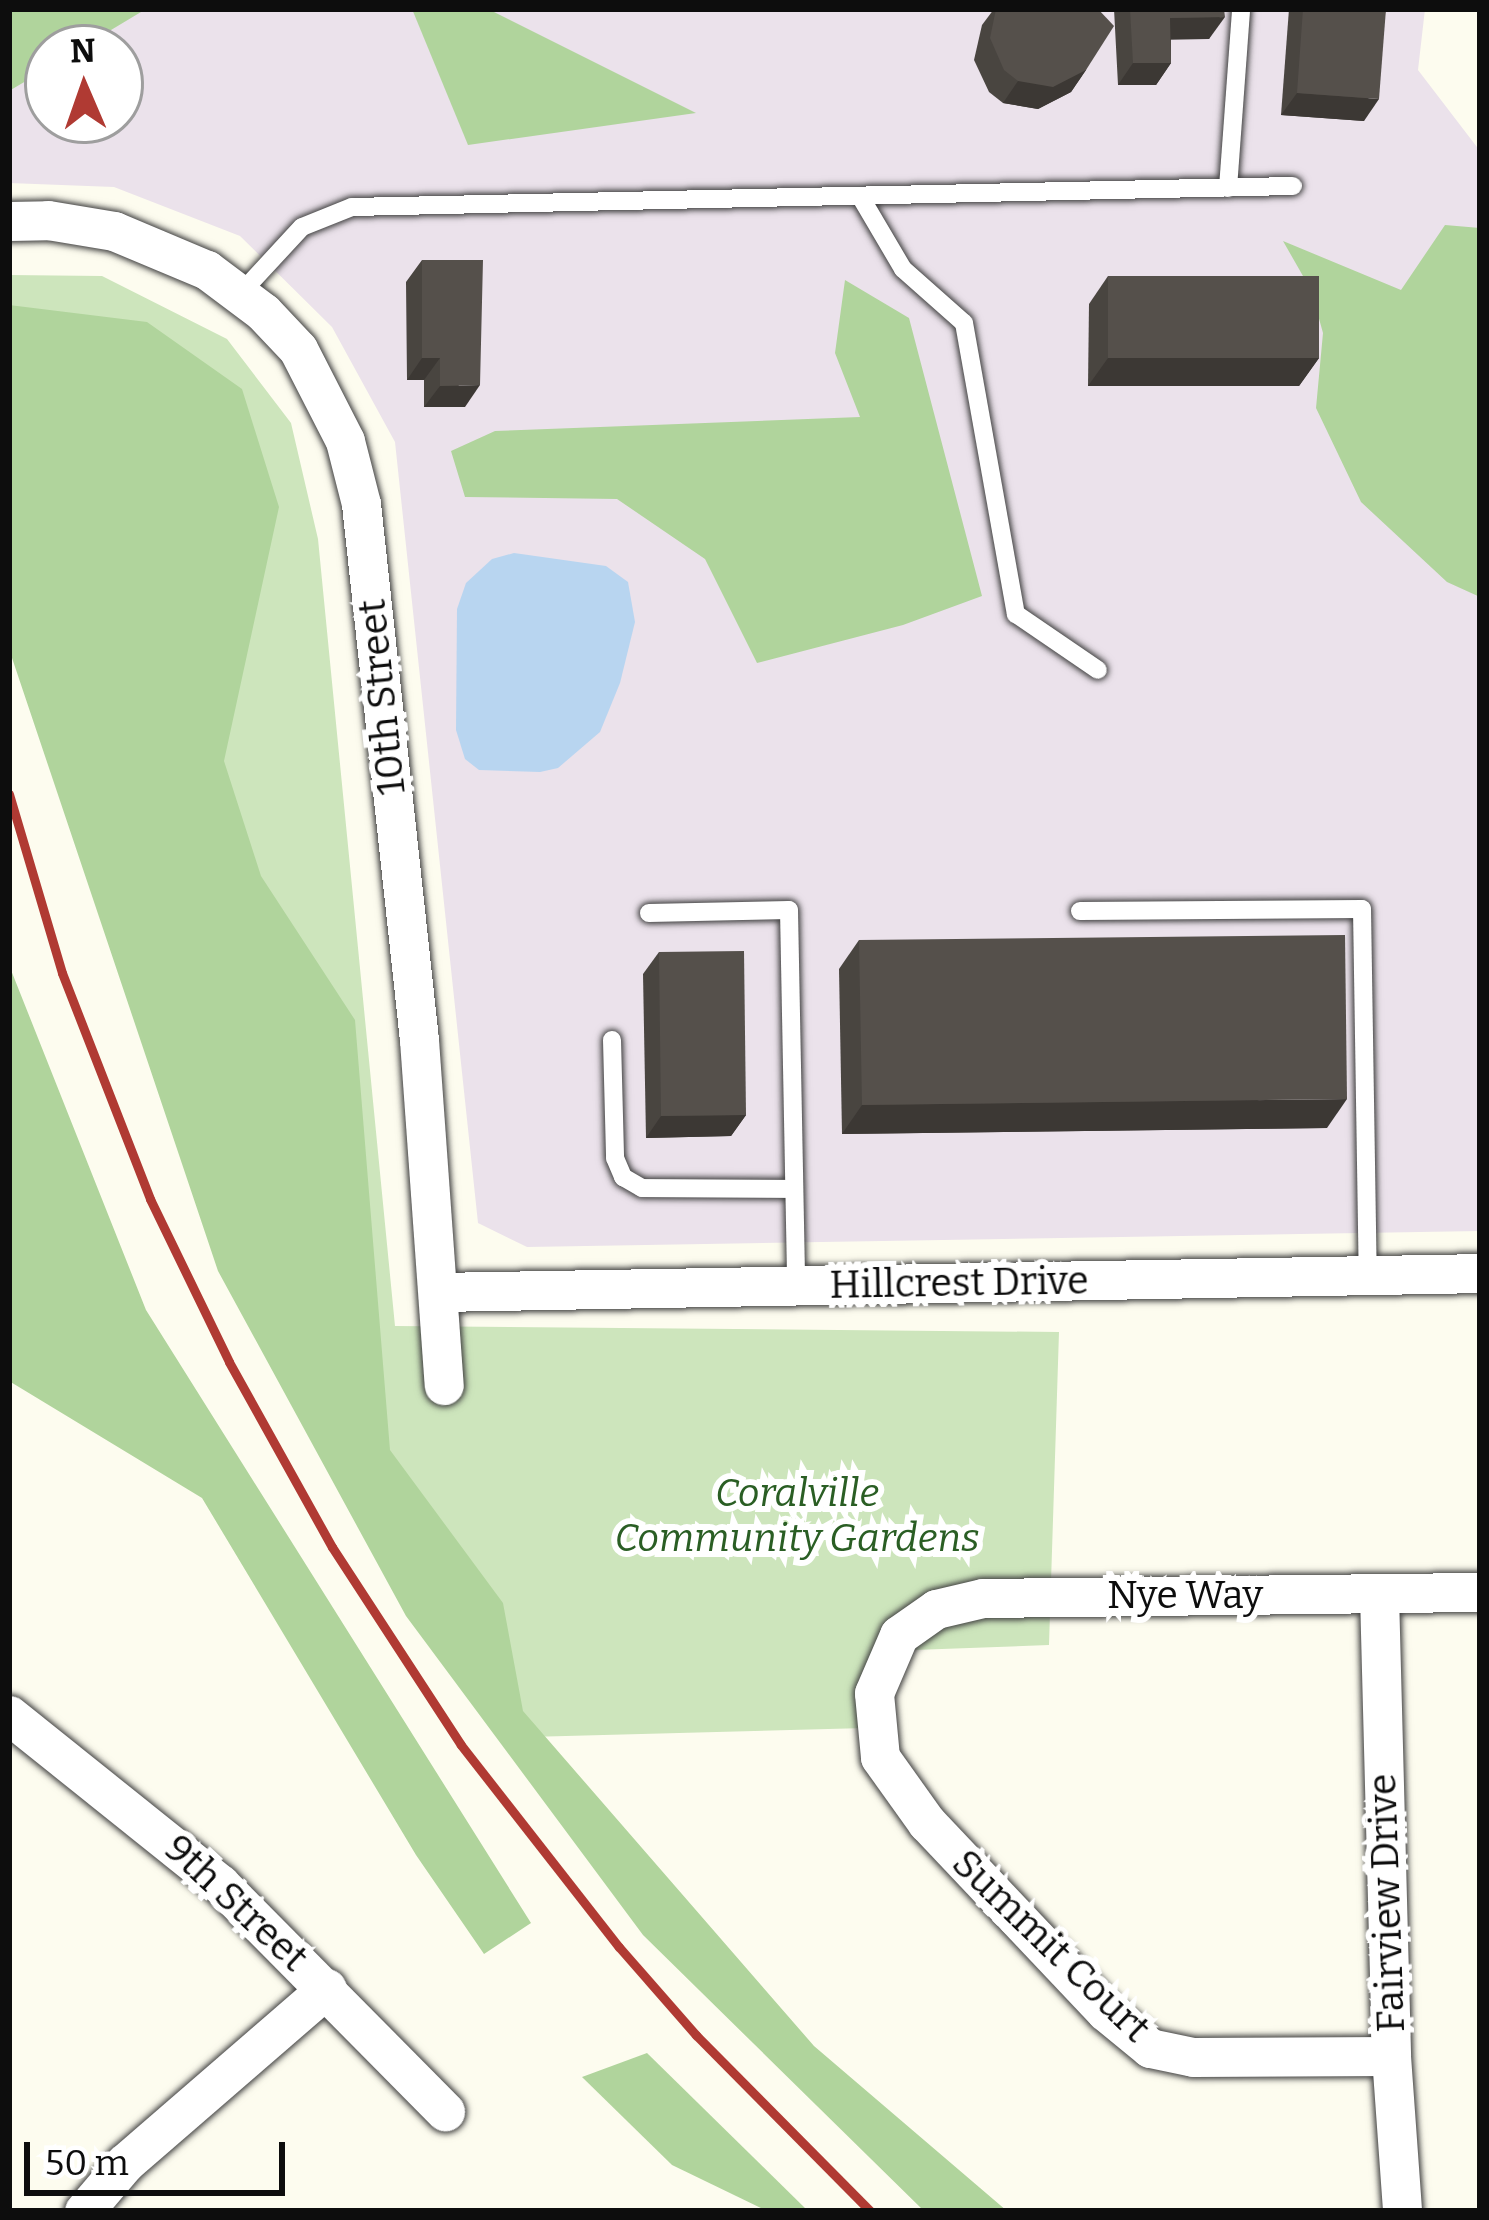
<!DOCTYPE html>
<style>
body{margin:0}
#map{position:relative;width:1489px;height:2220px;overflow:hidden;background:#fdfcef;font-family:Bitter,serif}
div>[style]{position:absolute}
.industrial>*{inset:0;background:#ebe2eb}
.green>*{inset:0;background:#cde5bc}
.forest>*{inset:0;background:#b0d49c}
.water>*{inset:0;background:#b8d5f0}
.roads{filter:drop-shadow(0 0 3px #404040) drop-shadow(0 0 3px #404040)}
.service>*{height:18px;margin:-9px;padding:0 9px;transform-origin:9px;border-radius:9px;background:#fff}
.minor>*{height:39px;margin:-19.5px;padding:0 19.5px;transform-origin:19.5px;border-radius:19.5px;background:#fff}
.rail>*{height:9px;margin:-4.5px;padding:0 4.5px;transform-origin:4.5px;border-radius:4.5px;background:#b03a33}
.wall>*{inset:0;background:#494540}
.shaded-wall>*{inset:0;background:#3c3834}
.building>*{inset:0;background:#55504b}
span{translate:-50% -50%;white-space:nowrap;text-align:center;line-height:1.15;-webkit-text-stroke:12px #fff;paint-order:stroke}
.street-label{font-size:39px;color:#0d0d0d}
.park-label{font-size:39px;color:#2a5e24;font-style:italic}
.frame{position:absolute;inset:0;border:12px solid #0d0d0d;pointer-events:none}
.north{position:absolute;left:24px;top:24px;width:120px;height:120px;box-sizing:border-box;background:#fff;border:3px solid #9e9e9e;border-radius:50%;rotate:358deg;font-size:33px;font-weight:700;line-height:48px;text-align:center;color:#0d0d0d}
.north::after{content:'';display:block;margin:auto;width:42px;height:54px;background:#b03a33;clip-path:polygon(50% 0,100% 100%,50% 72%,0 100%)}
.scale{position:absolute;left:24px;top:2142px;width:261px;height:54px;box-sizing:border-box;border:6px solid #0d0d0d;border-top:0;padding-left:15px;font-size:36px;line-height:42px;white-space:nowrap;color:#0d0d0d;-webkit-text-stroke:9px #fff;paint-order:stroke}
</style>
<div id="map">
<div class="industrial">
<div style="clip-path:polygon(evenodd,9px 9px,1425px 9px,1418px 70px,1480px 151px,1480px 1231px,527px 1247px,478px 1223px,395px 442px,332px 327px,240px 236px,114px 187px,9px 183px,9px 9px,48px 48px,120px 48px,120px 120px,48px 120px,48px 48px)"></div>
</div>
<div class="green">
<div style="clip-path:polygon(9px 275px,102px 276px,227px 339px,291px 423px,318px 539px,395px 1326px,1059px 1332px,1049px 1645px,914px 1650px,866px 1728px,528px 1737px,305px 1398px,9px 603px)"></div>
</div>
<div class="forest">
<div style="clip-path:polygon(9px 9px,146px 9px,81px 48px,48px 48px,48px 68px,9px 91px)"></div>
<div style="clip-path:polygon(412px 9px,488px 9px,696px 113px,468px 145px)"></div>
<div style="clip-path:polygon(1445px 225px,1480px 228px,1480px 597px,1447px 582px,1361px 502px,1316px 408px,1323px 333px,1311px 290px,1283px 241px,1401px 290px)"></div>
<div style="clip-path:polygon(845px 280px,909px 318px,982px 596px,903px 625px,757px 663px,705px 559px,617px 499px,465px 497px,451px 451px,495px 431px,860px 417px,835px 353px)"></div>
<div style="clip-path:polygon(9px 305px,147px 322px,242px 389px,279px 507px,224px 761px,261px 876px,355px 1020px,390px 1450px,503px 1603px,523px 1711px,814px 2046px,1007px 2211px,924px 2211px,643px 1935px,406px 1616px,218px 1271px,9px 649px)"></div>
<div style="clip-path:polygon(9px 965px,146px 1310px,531px 1923px,484px 1954px,416px 1855px,202px 1498px,9px 1381px)"></div>
<div style="clip-path:polygon(647px 2053px,808px 2211px,767px 2211px,672px 2165px,582px 2077px)"></div>
</div>
<div class="water">
<div style="clip-path:polygon(514px 553px,606px 566px,628px 582px,635px 622px,620px 683px,600px 732px,558px 768px,540px 772px,479px 770px,465px 759px,456px 730px,457px 609px,466px 583px,492px 559px)"></div>
</div>
<div class="roads">
<div class="service">
<div style="left:1228px;top:188px;width:179px;rotate:-85.8deg"></div>
<div style="left:860px;top:196px;width:85px;rotate:59.5deg"></div>
<div style="left:903px;top:269px;width:81px;rotate:41.5deg"></div>
<div style="left:964px;top:323px;width:296px;rotate:79.9deg"></div>
<div style="left:1016px;top:614px;width:99px;rotate:34.3deg"></div>
<div style="left:240px;top:294px;width:91px;rotate:-47.2deg"></div>
<div style="left:302px;top:227px;width:54px;rotate:-21.8deg"></div>
<div style="left:352px;top:207px;width:941px;rotate:-1.28deg"></div>
<div style="left:1080px;top:911px;width:282px;rotate:-0.4deg"></div>
<div style="left:1362px;top:909px;width:366px;rotate:89.1deg"></div>
<div style="left:649px;top:913px;width:140px;rotate:-1.2deg"></div>
<div style="left:789px;top:910px;width:375px;rotate:88.9deg"></div>
<div style="left:612px;top:1040px;width:118px;rotate:88.5deg"></div>
<div style="left:615px;top:1158px;width:21px;rotate:67deg"></div>
<div style="left:623px;top:1177px;width:22px;rotate:30deg"></div>
<div style="left:642px;top:1188px;width:152px;rotate:0.4deg"></div>
</div>
<div class="minor">
<div style="left:9px;top:221px;width:39px;rotate:-1deg"></div>
<div style="left:48px;top:220px;width:67px;rotate:9.5deg"></div>
<div style="left:114px;top:231px;width:101px;rotate:22.8deg"></div>
<div style="left:207px;top:270px;width:70px;rotate:36.9deg"></div>
<div style="left:263px;top:312px;width:51px;rotate:46.6deg"></div>
<div style="left:298px;top:349px;width:103px;rotate:62.9deg"></div>
<div style="left:345px;top:441px;width:65px;rotate:75.7deg"></div>
<div style="left:361px;top:504px;width:539px;rotate:83.82deg"></div>
<div style="left:419px;top:1040px;width:346px;rotate:85.9deg"></div>
<div style="left:438px;top:1292px;width:1042px;rotate:-1.04deg"></div>
<div style="left:1379px;top:1594px;width:462px;rotate:88.5deg"></div>
<div style="left:1391px;top:2056px;width:155px;rotate:85.9deg"></div>
<div style="left:9px;top:1715px;width:270px;rotate:38.7deg"></div>
<div style="left:220px;top:1884px;width:320px;rotate:45.3deg"></div>
<div style="left:1391px;top:2056px;width:198px;rotate:179.7deg"></div>
<div style="left:1193px;top:2057px;width:44px;rotate:-168.2deg"></div>
<div style="left:1150px;top:2048px;width:58px;rotate:-140.6deg"></div>
<div style="left:1105px;top:2011px;width:259px;rotate:-133.4deg"></div>
<div style="left:927px;top:1823px;width:81px;rotate:-125.5deg"></div>
<div style="left:880px;top:1757px;width:64px;rotate:-95.4deg"></div>
<div style="left:874px;top:1693px;width:63px;rotate:-66.7deg"></div>
<div style="left:899px;top:1635px;width:45px;rotate:-35.1deg"></div>
<div style="left:936px;top:1609px;width:48px;rotate:-13.2deg"></div>
<div style="left:983px;top:1598px;width:497px;rotate:-0.7deg"></div>
<div style="left:84px;top:2211px;width:63px;rotate:-49.5deg"></div>
<div style="left:125px;top:2163px;width:267px;rotate:-40.9deg"></div>
</div>
</div>
<div class="rail">
<div style="left:9px;top:794px;width:187px;rotate:73.5deg"></div>
<div style="left:62px;top:973px;width:243px;rotate:68.7deg"></div>
<div style="left:150px;top:1199px;width:181px;rotate:64.1deg"></div>
<div style="left:229px;top:1362px;width:212px;rotate:60.9deg"></div>
<div style="left:332px;top:1547px;width:236px;rotate:56.9deg"></div>
<div style="left:461px;top:1745px;width:256px;rotate:52deg"></div>
<div style="left:619px;top:1947px;width:117px;rotate:48.8deg"></div>
<div style="left:696px;top:2035px;width:247px;rotate:45.3deg"></div>
</div>
<div class="wall">
<div style="clip-path:polygon(994px 9px,1098px 9px,1086px 70px,1071px 92px,1038px 109px,1003px 103px,989px 92px,974px 60px,982px 25px)"></div>
<div style="clip-path:polygon(1114px 9px,1224px 9px,1209px 39px,1171px 39px,1171px 63px,1156px 85px,1118px 85px)"></div>
<div style="clip-path:polygon(1289px 9px,1386px 9px,1364px 121px,1281px 115px)"></div>
<div style="clip-path:polygon(422px 260px,465px 407px,424px 407px,424px 380px,407px 380px,406px 282px)"></div>
<div style="clip-path:polygon(1108px 276px,1319px 358px,1299px 386px,1088px 386px,1089px 304px)"></div>
<div style="clip-path:polygon(859px 940px,1327px 1128px,842px 1134px,839px 969px)"></div>
<div style="clip-path:polygon(659px 952px,746px 1115px,731px 1136px,646px 1138px,643px 974px)"></div>
</div>
<div class="shaded-wall">
<div style="clip-path:polygon(1225px 17px,1209px 39px,1155px 40px,1170px 18px)"></div>
<div style="clip-path:polygon(1133px 63px,1171px 63px,1156px 85px,1118px 85px)"></div>
<div style="clip-path:polygon(1086px 70px,1071px 92px,1038px 109px,1003px 103px,1018px 81px)"></div>
<div style="clip-path:polygon(1297px 93px,1379px 99px,1364px 121px,1281px 115px)"></div>
<div style="clip-path:polygon(422px 358px,440px 358px,424px 380px,407px 380px)"></div>
<div style="clip-path:polygon(1108px 358px,1319px 358px,1299px 386px,1088px 386px)"></div>
<div style="clip-path:polygon(480px 385px,465px 407px,424px 407px,440px 386px)"></div>
<div style="clip-path:polygon(1347px 1099px,1327px 1128px,842px 1134px,862px 1105px)"></div>
<div style="clip-path:polygon(746px 1115px,731px 1136px,646px 1138px,661px 1116px)"></div>
</div>
<div class="building">
<div style="clip-path:polygon(996px 9px,1098px 9px,1114px 26px,1086px 70px,1053px 87px,1018px 81px,1004px 70px,990px 38px)"></div>
<div style="clip-path:polygon(1130px 9px,1224px 9px,1225px 17px,1170px 18px,1171px 63px,1133px 63px)"></div>
<div style="clip-path:polygon(1303px 9px,1386px 9px,1379px 99px,1297px 93px)"></div>
<div style="clip-path:polygon(422px 260px,483px 260px,480px 385px,440px 386px,440px 358px,422px 358px)"></div>
<div style="clip-path:polygon(1108px 276px,1319px 276px,1319px 358px,1108px 358px)"></div>
<div style="clip-path:polygon(1345px 935px,1347px 1099px,862px 1105px,859px 940px)"></div>
<div style="clip-path:polygon(744px 951px,746px 1115px,661px 1116px,659px 952px)"></div>
</div>
<div class="street-label">
<span style="left:382px;top:697px;rotate:-96deg">10th Street</span>
<span style="left:959px;top:1283px;rotate:-1deg">Hillcrest Drive</span>
<span style="left:1185px;top:1595px">Nye Way</span>
<span style="left:236px;top:1903px;rotate:43deg">9th Street</span>
<span style="left:1387px;top:1903px;rotate:-92deg">Fairview Drive</span>
<span style="left:1051px;top:1946px;rotate:44deg">Summit Court</span>
</div>
<div class="park-label">
<span style="left:797px;top:1516px">Coralville<br>Community Gardens</span>
</div>
<div class="frame"></div>
<div class="north">N</div>
<div class="scale">50 m</div>
</div>
